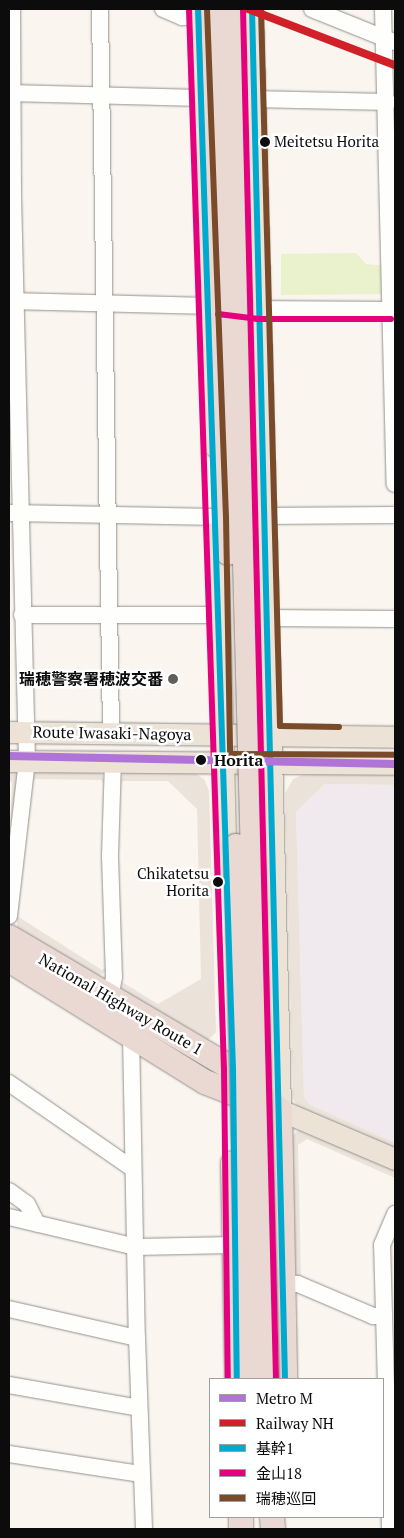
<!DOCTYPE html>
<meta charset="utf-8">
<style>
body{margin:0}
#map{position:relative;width:404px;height:1538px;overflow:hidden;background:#faf5ef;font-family:"PT Serif","Noto Sans JP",serif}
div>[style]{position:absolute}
.industrial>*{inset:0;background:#f0e9ed}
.green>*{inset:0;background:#eaf1cd}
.plaza>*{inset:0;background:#ebe3da}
.roads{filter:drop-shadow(0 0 1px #93918e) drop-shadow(0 0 1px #93918e)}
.minor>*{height:16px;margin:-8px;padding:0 8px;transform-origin:8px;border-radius:8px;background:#fefefd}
.major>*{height:21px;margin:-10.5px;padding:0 10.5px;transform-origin:10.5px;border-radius:10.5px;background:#ece2d6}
.highway>*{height:24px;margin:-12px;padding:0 12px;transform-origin:12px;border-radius:12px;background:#ead9d3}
.bridges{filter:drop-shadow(0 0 1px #807e7c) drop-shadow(0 0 1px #807e7c)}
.highway-bridge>*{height:24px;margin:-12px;padding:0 12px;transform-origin:12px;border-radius:12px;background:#ead9d3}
.bus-1>*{height:6px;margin:-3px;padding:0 3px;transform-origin:3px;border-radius:3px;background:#00a9ce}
.bus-2>*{height:6px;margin:-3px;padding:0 3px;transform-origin:3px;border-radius:3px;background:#e5007d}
.bus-3>*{height:6px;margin:-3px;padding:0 3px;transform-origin:3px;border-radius:3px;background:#7a4b2a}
.rail-1>*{height:8px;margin:-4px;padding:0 4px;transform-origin:4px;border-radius:4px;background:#d12027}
.metro-1>*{height:8px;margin:-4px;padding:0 4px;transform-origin:4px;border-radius:4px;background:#b074d6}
.dots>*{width:14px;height:14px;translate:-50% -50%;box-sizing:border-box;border:2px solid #fff;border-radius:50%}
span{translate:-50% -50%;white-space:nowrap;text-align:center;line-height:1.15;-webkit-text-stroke:5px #fff;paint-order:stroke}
.bus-label{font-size:15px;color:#0c0c0c}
.left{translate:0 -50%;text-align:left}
.right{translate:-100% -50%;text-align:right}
.poi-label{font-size:16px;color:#0c0c0c;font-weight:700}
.street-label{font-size:16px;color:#0c0c0c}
.stop-label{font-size:16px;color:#0c0c0c;font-weight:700}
.frame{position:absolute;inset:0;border:10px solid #0c0c0c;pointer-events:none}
.legend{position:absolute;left:209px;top:1378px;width:175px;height:140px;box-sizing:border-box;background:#fff;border:1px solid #9e9e9e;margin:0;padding:6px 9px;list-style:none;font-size:15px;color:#0c0c0c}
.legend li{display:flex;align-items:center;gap:10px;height:25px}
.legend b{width:25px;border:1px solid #9e9e9e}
</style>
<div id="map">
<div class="industrial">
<div style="clip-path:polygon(325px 784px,395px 785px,395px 1143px,309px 1104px,304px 1097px,296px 812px)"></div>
</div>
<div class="green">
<div style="clip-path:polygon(356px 253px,366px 264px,386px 266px,387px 294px,281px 295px,281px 254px)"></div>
</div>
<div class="plaza">
<div style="clip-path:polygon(9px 768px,16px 771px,18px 776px,9px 859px,12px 783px,9px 779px)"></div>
<div style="clip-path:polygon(36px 770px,101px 771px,105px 784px,101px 780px,35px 779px,31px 783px)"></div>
<div style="clip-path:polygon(189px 770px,204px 779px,209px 791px,216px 1032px,207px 1041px,121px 991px,122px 982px,158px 1004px,201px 979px,197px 809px,168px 781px,123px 781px,120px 784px,124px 771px)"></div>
<div style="clip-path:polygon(395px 772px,395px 785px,325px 784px,296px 812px,304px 1097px,309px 1104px,395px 1143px,395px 1149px,297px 1107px,293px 1098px,285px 794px,293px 779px,307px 773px)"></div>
<div style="clip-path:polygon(17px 916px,102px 970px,108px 966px,107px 971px,97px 977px,17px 929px)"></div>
<div style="clip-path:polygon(299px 1130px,395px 1170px,395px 1178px,307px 1139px,298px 1145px,301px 1278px,293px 1272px,289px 1138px)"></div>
</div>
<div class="roads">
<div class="minor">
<div style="left:100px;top:9px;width:725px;rotate:89.13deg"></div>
<div style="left:163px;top:9px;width:21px;rotate:23deg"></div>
<div style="left:182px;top:17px;width:17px;rotate:-3deg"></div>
<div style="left:312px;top:9px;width:88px;rotate:21.9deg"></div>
<div style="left:383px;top:9px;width:475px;rotate:88.6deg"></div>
<div style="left:9px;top:93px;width:191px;rotate:1.5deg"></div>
<div style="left:252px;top:99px;width:136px;rotate:1.3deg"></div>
<div style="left:9px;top:301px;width:212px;rotate:1.4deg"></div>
<div style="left:250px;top:309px;width:145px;rotate:0.4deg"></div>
<div style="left:11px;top:513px;width:206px;rotate:1.1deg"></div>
<div style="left:264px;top:516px;width:131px;rotate:-0.4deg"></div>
<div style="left:22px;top:615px;width:197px"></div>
<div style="left:266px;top:618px;width:129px;rotate:0.4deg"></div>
<div style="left:9px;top:916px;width:156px;rotate:-83.4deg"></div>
<div style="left:27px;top:761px;width:565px;rotate:-91.42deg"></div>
<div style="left:13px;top:196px;width:187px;rotate:-90.3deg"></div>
<div style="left:110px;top:999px;width:22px;rotate:-80deg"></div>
<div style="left:114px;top:977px;width:121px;rotate:-91.9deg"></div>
<div style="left:110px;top:856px;width:94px;rotate:-88.2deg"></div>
<div style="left:131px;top:1035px;width:303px;rotate:88.9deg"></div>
<div style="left:9px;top:1083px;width:151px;rotate:34.7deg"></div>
<div style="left:9px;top:1191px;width:22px;rotate:36deg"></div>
<div style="left:27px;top:1204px;width:22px;rotate:63deg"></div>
<div style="left:9px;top:1217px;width:130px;rotate:13.3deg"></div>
<div style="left:136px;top:1247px;width:97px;rotate:-1.2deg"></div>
<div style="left:283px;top:1283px;width:15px;rotate:4deg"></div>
<div style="left:298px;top:1284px;width:82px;rotate:23.1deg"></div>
<div style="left:373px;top:1316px;width:10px"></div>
<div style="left:9px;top:1309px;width:131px;rotate:12.8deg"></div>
<div style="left:137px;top:1338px;width:191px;rotate:87.9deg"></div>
<div style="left:9px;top:1385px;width:132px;rotate:10deg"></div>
<div style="left:9px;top:1454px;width:134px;rotate:8.6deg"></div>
<div style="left:390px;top:1529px;width:284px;rotate:-91.6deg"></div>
<div style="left:382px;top:1245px;width:34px;rotate:-67deg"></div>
</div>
<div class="major">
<div style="left:198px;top:9px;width:437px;rotate:87.9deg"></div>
<div style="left:252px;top:9px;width:1101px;rotate:88.54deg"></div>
<div style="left:280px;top:1110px;width:125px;rotate:23.1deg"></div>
<div style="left:217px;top:531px;width:342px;rotate:88.5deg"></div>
<div style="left:9px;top:732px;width:386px;rotate:0.7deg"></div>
<div style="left:9px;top:761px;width:386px;rotate:0.4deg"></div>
</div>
<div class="highway">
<div style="left:9px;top:937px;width:260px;rotate:30.5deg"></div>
<div style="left:233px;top:1069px;width:62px;rotate:41.1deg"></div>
<div style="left:280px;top:1110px;width:269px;rotate:88.9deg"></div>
<div style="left:9px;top:960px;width:231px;rotate:31.9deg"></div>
<div style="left:205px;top:1082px;width:60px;rotate:21.4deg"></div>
<div style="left:233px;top:1163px;width:216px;rotate:88.9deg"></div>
<div style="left:241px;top:1517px;width:12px;rotate:90deg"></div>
<div style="left:272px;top:1517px;width:12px;rotate:85deg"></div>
</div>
</div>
<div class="bridges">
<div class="highway-bridge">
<div style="left:213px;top:9px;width:544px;rotate:88.42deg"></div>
<div style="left:230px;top:9px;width:1370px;rotate:88.45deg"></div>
<div style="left:236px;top:846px;width:533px;rotate:88.5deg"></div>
</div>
</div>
<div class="bus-1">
<div style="left:198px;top:9px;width:1061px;rotate:88.11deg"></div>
<div style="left:233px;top:1069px;width:310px;rotate:89.3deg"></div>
<div style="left:252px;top:9px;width:1370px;rotate:88.62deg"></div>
</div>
<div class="bus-2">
<div style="left:189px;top:9px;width:1061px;rotate:88.11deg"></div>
<div style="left:224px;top:1069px;width:310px;rotate:89.3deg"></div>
<div style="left:243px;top:9px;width:1370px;rotate:88.62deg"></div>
<div style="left:218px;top:314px;width:39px;rotate:7deg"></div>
<div style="left:257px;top:319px;width:134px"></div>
</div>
<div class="bus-3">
<div style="left:207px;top:9px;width:508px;rotate:87.86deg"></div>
<div style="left:226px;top:517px;width:237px;rotate:89deg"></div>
<div style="left:230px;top:754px;width:165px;rotate:0.3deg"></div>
<div style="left:261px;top:9px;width:717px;rotate:88.48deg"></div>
<div style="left:280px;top:726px;width:59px;rotate:1deg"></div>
</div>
<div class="rail-1">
<div style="left:248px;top:9px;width:157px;rotate:20.9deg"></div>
</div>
<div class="metro-1">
<div style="left:9px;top:756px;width:386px;rotate:1.2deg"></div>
</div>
<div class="dots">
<div style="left:265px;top:142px;background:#0c0c0c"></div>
<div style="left:173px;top:679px;background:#5f5e5b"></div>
<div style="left:201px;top:760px;background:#0c0c0c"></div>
<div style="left:218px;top:882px;background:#0c0c0c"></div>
</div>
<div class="bus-label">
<span class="left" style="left:274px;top:142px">Meitetsu Horita</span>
<span class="right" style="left:209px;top:882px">Chikatetsu<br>Horita</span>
</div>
<div class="poi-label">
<span class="right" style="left:163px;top:679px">瑞穂警察署穂波交番</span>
</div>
<div class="street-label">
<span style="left:112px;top:733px;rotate:1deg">Route Iwasaki-Nagoya</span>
<span style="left:121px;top:1004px;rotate:30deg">National Highway Route 1</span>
</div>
<div class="stop-label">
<span class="left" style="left:214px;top:760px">Horita</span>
</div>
<div class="frame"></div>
<ul class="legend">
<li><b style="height:6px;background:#b074d6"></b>Metro M</li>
<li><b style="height:6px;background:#d12027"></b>Railway NH</li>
<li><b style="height:6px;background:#00a9ce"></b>基幹1</li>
<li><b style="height:6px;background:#e5007d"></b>金山18</li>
<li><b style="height:6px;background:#7a4b2a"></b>瑞穂巡回</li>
</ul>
</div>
